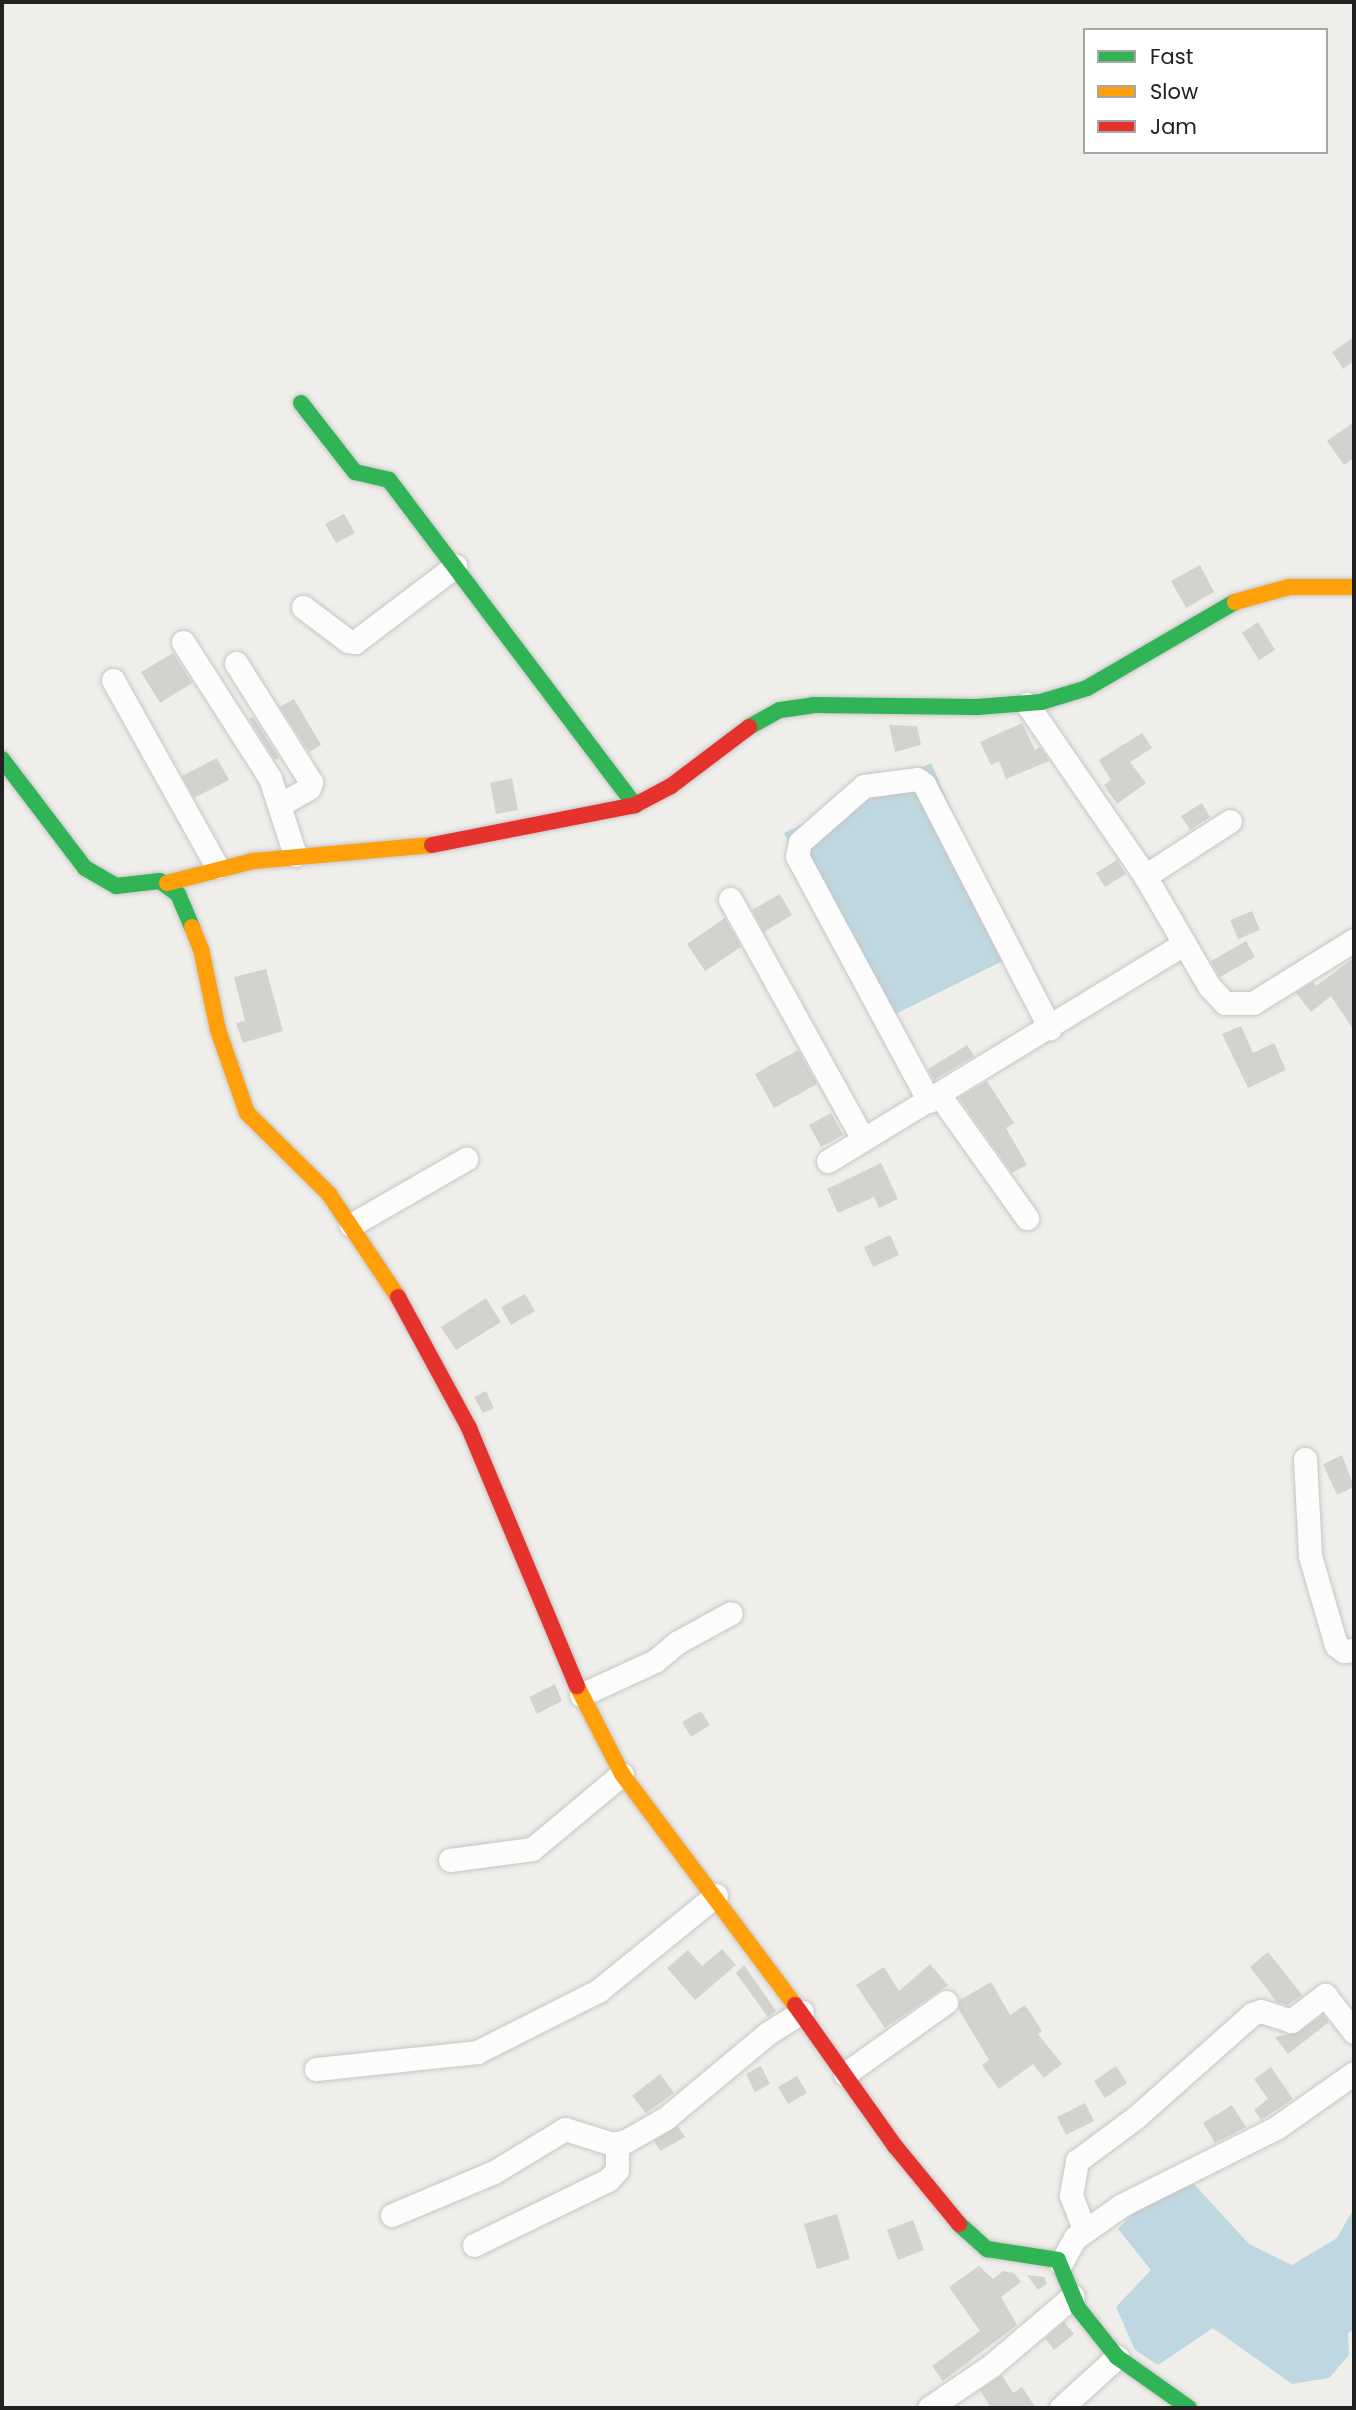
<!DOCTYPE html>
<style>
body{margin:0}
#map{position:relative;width:1356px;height:2410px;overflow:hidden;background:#efeeea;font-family:Poppins,sans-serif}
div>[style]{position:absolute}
.water>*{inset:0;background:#bfd7e1}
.building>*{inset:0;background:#d4d2cf}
.roads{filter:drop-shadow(0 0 2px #c6c6c4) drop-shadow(0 0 2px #c6c6c4)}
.street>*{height:23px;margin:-11.5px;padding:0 11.5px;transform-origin:11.5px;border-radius:11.5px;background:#fdfcfc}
.fast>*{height:16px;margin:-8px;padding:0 8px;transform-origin:8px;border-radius:8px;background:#30b455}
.slow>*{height:16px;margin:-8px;padding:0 8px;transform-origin:8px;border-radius:8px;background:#ff9f0a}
.jam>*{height:16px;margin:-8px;padding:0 8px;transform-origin:8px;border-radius:8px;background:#e5322d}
span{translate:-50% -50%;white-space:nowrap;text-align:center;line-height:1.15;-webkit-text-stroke:6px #fff;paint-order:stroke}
.frame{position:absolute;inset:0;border:4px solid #212121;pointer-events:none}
.legend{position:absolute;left:1083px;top:28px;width:245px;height:126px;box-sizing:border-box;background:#fff;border:2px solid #a6a6a6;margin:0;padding:9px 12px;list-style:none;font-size:21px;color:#212121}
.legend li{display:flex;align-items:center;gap:14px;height:35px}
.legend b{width:35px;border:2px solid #a6a6a6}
</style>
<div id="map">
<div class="water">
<div style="clip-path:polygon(931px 763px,1015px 955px,877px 1023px,784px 833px)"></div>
<div style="clip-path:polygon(1194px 2184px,1249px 2244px,1292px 2265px,1337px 2238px,1354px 2208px,1354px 2329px,1348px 2333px,1349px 2355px,1329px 2378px,1292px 2384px,1213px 2328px,1158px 2365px,1135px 2350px,1116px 2307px,1151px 2270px,1118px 2229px,1145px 2201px)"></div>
</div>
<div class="building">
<div style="clip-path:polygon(1354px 337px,1354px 361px,1343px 369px,1332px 352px)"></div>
<div style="clip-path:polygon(1354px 422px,1354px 458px,1344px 465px,1327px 441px)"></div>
<div style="clip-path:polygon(344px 514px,355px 533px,336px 543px,325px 524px)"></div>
<div style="clip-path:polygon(1200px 565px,1214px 592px,1186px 608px,1171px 581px)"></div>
<div style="clip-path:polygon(1258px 622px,1275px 650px,1259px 660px,1242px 633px)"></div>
<div style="clip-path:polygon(173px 653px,192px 683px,160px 703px,141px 672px)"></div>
<div style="clip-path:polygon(294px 699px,321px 745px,309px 752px,280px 707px)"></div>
<div style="clip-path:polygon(253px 717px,279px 758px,275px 760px,249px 719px)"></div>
<div style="clip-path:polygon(1022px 723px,1035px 750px,1040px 747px,1049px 761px,1006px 779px,999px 761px,991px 765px,980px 742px)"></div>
<div style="clip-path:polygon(889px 725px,917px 726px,921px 745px,895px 752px)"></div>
<div style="clip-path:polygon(1142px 733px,1152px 748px,1130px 762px,1146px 783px,1117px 804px,1104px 785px,1111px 780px,1099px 760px)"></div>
<div style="clip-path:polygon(217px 758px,229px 780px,194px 798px,182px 776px)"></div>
<div style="clip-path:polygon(512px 778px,518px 810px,496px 814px,490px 783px)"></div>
<div style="clip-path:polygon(1202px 803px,1210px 817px,1190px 830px,1181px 816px)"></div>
<div style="clip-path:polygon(1117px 860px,1126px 874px,1105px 887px,1096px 873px)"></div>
<div style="clip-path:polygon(780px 894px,792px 915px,764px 932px,752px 910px)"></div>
<div style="clip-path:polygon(1252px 911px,1260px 930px,1238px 939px,1230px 920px)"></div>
<div style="clip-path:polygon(725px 918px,741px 947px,705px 971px,687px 944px)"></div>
<div style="clip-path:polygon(1246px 941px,1255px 957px,1220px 977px,1211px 961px)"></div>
<div style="clip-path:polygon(1354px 958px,1354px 1031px,1331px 996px,1311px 1012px,1296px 993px,1313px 982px,1316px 986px)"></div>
<div style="clip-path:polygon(266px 969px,283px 1031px,243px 1043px,236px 1023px,245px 1021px,234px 977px)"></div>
<div style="clip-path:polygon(1241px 1026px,1253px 1053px,1274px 1043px,1286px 1070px,1248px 1088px,1222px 1034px)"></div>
<div style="clip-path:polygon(967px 1045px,974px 1056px,934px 1080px,928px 1069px)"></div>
<div style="clip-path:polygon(798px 1050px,817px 1084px,774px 1108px,755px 1074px)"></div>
<div style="clip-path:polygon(987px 1081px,1014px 1123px,1006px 1128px,1027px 1165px,1012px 1173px,959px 1098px)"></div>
<div style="clip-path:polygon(831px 1113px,843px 1135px,821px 1147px,809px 1125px)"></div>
<div style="clip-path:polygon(881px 1163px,898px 1199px,879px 1208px,874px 1197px,838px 1213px,827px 1189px)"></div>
<div style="clip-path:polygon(890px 1235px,899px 1255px,873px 1267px,864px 1247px)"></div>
<div style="clip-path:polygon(525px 1294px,535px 1311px,511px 1325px,501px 1307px)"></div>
<div style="clip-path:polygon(486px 1298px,501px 1322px,456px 1350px,441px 1327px)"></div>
<div style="clip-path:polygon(486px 1391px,494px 1408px,483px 1413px,474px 1397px)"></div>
<div style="clip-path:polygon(1342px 1455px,1354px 1487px,1337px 1495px,1323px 1464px)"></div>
<div style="clip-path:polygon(555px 1684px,562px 1701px,537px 1714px,529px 1697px)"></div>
<div style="clip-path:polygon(701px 1711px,710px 1725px,691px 1737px,682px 1722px)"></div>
<div style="clip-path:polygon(722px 1949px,736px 1965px,695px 2000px,667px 1968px,688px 1950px,702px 1966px)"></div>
<div style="clip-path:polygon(1268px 1952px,1302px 1995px,1288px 2005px,1277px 2002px,1250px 1967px)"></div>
<div style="clip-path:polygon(930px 1964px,948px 1985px,885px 2028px,856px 1985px,884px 1967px,899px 1991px)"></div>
<div style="clip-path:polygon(744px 1965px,776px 2011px,768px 2017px,736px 1973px)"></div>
<div style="clip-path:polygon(991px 1982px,1010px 2015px,1025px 2005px,1042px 2031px,1038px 2034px,1062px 2064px,1044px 2078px,1033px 2064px,999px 2089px,982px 2065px,989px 2060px,958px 2008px,960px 2000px)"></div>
<div style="clip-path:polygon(1323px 2015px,1329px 2022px,1288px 2054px,1275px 2037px,1299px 2032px)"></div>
<div style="clip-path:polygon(761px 2066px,770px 2084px,755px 2092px,746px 2074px)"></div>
<div style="clip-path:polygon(1116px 2066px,1127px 2083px,1105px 2098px,1094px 2081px)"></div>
<div style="clip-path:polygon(1271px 2067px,1293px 2099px,1261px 2120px,1254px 2110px,1268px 2099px,1254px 2079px)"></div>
<div style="clip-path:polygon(660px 2074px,674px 2093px,646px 2113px,632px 2096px)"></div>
<div style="clip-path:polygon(797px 2076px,807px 2093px,788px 2104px,778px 2087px)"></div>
<div style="clip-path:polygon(1085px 2103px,1094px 2121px,1066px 2135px,1057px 2117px)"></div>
<div style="clip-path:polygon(1232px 2105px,1246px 2127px,1215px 2143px,1203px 2123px)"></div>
<div style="clip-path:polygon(678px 2126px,685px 2137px,660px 2151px,654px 2141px)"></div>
<div style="clip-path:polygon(837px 2214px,850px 2259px,817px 2269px,804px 2224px)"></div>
<div style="clip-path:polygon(913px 2220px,924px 2250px,898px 2260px,887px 2230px)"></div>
<div style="clip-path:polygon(979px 2266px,993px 2279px,1003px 2271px,1014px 2273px,1021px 2282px,1001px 2297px,1017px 2325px,943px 2381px,932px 2366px,980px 2331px,949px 2287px)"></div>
<div style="clip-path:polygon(1027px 2275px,1044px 2277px,1047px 2284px,1038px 2290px)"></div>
<div style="clip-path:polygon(1064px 2322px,1074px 2334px,1054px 2350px,1045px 2338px)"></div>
<div style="clip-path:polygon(1002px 2375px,1013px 2393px,1022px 2387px,1036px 2408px,991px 2408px,980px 2390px)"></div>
</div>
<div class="roads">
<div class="street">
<div style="left:303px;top:607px;width:56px;rotate:37.1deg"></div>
<div style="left:348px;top:641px;width:7px;rotate:8deg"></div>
<div style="left:355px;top:642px;width:126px;rotate:-37.2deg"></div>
<div style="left:183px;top:642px;width:161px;rotate:57.4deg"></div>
<div style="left:270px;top:778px;width:81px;rotate:72deg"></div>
<div style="left:236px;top:663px;width:141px;rotate:57.8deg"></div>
<div style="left:311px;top:782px;width:6px;rotate:108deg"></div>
<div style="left:309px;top:788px;width:34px;rotate:150deg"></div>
<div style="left:113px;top:680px;width:214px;rotate:60.9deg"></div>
<div style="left:1027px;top:704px;width:209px;rotate:55.5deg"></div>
<div style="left:1145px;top:876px;width:127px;rotate:59.8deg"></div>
<div style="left:1209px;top:986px;width:23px;rotate:47deg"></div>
<div style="left:1225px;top:1003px;width:28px"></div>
<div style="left:1253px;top:1003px;width:119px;rotate:-32deg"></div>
<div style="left:1145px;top:876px;width:101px;rotate:-32.9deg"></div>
<div style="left:730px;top:899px;width:274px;rotate:61deg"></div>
<div style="left:940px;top:1096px;width:150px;rotate:54.5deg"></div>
<div style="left:929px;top:1101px;width:278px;rotate:-118.3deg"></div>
<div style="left:797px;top:856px;width:14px;rotate:-78deg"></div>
<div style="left:800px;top:842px;width:85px;rotate:-41.2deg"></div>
<div style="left:864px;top:786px;width:53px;rotate:-7.5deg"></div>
<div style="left:917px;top:779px;width:9px;rotate:36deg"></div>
<div style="left:924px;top:784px;width:275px;rotate:62.7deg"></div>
<div style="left:828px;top:1161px;width:417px;rotate:-31.4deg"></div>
<div style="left:351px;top:1225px;width:133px;rotate:-29.9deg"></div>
<div style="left:1305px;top:1459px;width:97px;rotate:87deg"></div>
<div style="left:1310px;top:1556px;width:93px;rotate:73.7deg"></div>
<div style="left:1336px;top:1645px;width:10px;rotate:37deg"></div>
<div style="left:1344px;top:1651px;width:10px;rotate:-6deg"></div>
<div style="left:581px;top:1695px;width:81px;rotate:-24.7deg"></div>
<div style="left:655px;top:1661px;width:30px;rotate:-40deg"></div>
<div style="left:678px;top:1642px;width:60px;rotate:-28.7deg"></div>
<div style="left:450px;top:1860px;width:83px;rotate:-7.6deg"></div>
<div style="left:532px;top:1849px;width:117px;rotate:-39.8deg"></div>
<div style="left:316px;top:2069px;width:162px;rotate:-6deg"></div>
<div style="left:477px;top:2052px;width:136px;rotate:-26.8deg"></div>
<div style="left:598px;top:1991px;width:152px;rotate:-39.1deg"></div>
<div style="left:845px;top:2074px;width:124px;rotate:-35.5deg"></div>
<div style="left:392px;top:2215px;width:111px;rotate:-22.9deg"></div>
<div style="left:494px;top:2172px;width:83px;rotate:-31.2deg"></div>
<div style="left:565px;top:2129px;width:50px;rotate:17.4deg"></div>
<div style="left:613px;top:2144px;width:13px;rotate:-13deg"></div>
<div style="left:626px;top:2141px;width:46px;rotate:-29.9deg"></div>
<div style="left:666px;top:2118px;width:133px;rotate:-39.8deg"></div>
<div style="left:768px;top:2033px;width:40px;rotate:-32deg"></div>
<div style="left:1084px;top:2229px;width:36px;rotate:-111deg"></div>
<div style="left:1071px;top:2195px;width:35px;rotate:-80deg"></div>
<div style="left:1077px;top:2161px;width:72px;rotate:-36.6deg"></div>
<div style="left:1135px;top:2118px;width:157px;rotate:-41.6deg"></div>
<div style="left:1252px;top:2014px;width:9px;rotate:-18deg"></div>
<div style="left:1261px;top:2011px;width:32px;rotate:18deg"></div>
<div style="left:1291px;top:2021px;width:43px;rotate:-37.4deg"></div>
<div style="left:1325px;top:1995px;width:47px;rotate:51.9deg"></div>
<div style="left:474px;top:2245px;width:149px;rotate:-25.9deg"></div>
<div style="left:608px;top:2180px;width:13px;rotate:-48deg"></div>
<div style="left:617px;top:2170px;width:26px;rotate:-90deg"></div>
<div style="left:1061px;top:2263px;width:29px;rotate:-61deg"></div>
<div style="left:1075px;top:2238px;width:57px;rotate:-35.1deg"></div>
<div style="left:1122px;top:2205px;width:172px;rotate:-26.6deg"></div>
<div style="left:1276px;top:2128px;width:95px;rotate:-35.2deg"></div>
<div style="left:929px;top:2408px;width:76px;rotate:-34.3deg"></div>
<div style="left:992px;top:2365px;width:106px;rotate:-40.4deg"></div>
<div style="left:1061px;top:2408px;width:76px;rotate:-42.3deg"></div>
</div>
<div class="fast">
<div style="left:301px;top:403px;width:88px;rotate:52deg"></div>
<div style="left:355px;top:472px;width:35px;rotate:13deg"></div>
<div style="left:389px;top:480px;width:408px;rotate:52.9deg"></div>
<div style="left:749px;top:727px;width:35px;rotate:-29deg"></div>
<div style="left:780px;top:710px;width:34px;rotate:-8deg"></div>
<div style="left:814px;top:705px;width:163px;rotate:0.7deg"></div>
<div style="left:977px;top:707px;width:64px;rotate:-4.5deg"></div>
<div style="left:1041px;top:702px;width:48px;rotate:-16.9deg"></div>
<div style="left:1087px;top:688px;width:171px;rotate:-30.2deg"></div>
<div style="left:2px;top:759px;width:137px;rotate:52.7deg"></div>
<div style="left:85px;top:868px;width:36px;rotate:30deg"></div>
<div style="left:116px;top:886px;width:44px;rotate:-6.5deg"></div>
<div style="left:160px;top:881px;width:22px;rotate:36deg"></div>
<div style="left:178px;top:894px;width:36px;rotate:67deg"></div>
<div style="left:959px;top:2224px;width:38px;rotate:42deg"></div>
<div style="left:987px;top:2249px;width:72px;rotate:8.8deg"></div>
<div style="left:1058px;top:2260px;width:52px;rotate:67.4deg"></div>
<div style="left:1078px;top:2308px;width:63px;rotate:51.5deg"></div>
<div style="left:1117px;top:2357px;width:88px;rotate:35.3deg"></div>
</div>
<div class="slow">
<div style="left:1235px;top:602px;width:56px;rotate:-15.5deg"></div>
<div style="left:1289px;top:587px;width:65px"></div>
<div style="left:167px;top:883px;width:89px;rotate:-14.3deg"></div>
<div style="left:253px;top:861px;width:180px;rotate:-5.1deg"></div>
<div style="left:192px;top:927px;width:24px;rotate:68deg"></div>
<div style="left:201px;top:949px;width:83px;rotate:78.1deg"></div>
<div style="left:218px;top:1030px;width:88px;rotate:70.7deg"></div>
<div style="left:247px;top:1113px;width:115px;rotate:44.6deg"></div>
<div style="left:329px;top:1194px;width:124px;rotate:56.2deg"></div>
<div style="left:577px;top:1686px;width:99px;rotate:62.9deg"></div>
<div style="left:622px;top:1774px;width:289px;rotate:53.2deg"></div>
</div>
<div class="jam">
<div style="left:432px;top:845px;width:207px;rotate:-11.1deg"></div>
<div style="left:635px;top:805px;width:41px;rotate:-27.8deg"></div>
<div style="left:671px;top:786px;width:98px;rotate:-37.1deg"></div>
<div style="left:398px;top:1297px;width:149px;rotate:61.5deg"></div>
<div style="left:469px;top:1428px;width:280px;rotate:67.3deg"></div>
<div style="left:795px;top:2005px;width:173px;rotate:54.7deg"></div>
<div style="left:895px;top:2146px;width:101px;rotate:50.6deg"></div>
</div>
</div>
<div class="frame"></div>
<ul class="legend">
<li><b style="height:9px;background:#30b455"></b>Fast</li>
<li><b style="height:9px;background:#ff9f0a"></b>Slow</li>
<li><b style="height:9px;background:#e5322d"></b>Jam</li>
</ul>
</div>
